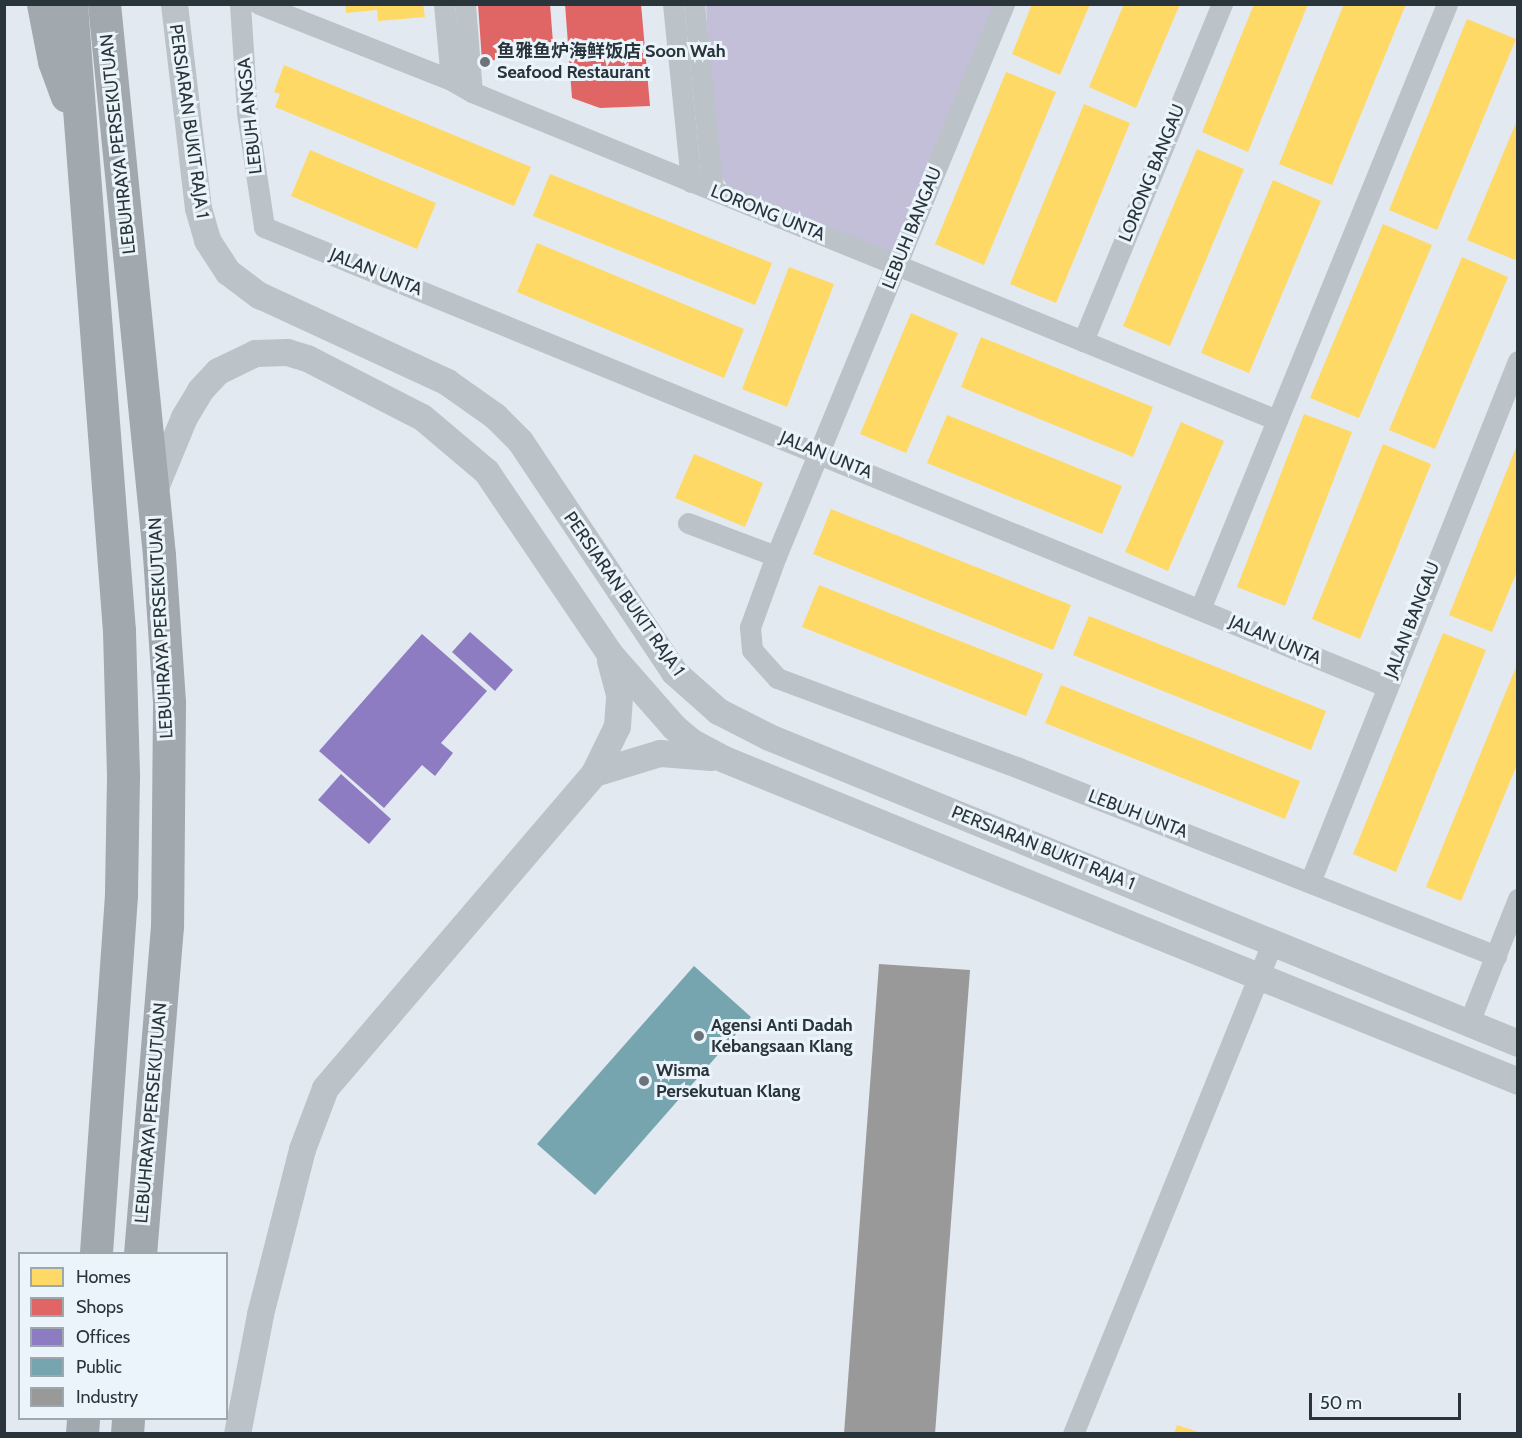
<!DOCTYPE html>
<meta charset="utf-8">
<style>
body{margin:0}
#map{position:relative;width:1522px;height:1438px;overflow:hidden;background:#e3e9f0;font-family:Cabin,"Noto Sans SC",sans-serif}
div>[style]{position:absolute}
.green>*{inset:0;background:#c3bfd8}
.homes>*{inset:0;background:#ffd966}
.shops>*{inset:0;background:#e06666}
.offices>*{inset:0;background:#8e7cc3}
.public>*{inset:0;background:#76a5af}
.industry>*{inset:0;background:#999}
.minor>*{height:21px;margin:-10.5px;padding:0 10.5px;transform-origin:10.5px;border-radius:10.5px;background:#bbc3c9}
.tertiary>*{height:27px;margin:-13.5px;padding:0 13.5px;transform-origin:13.5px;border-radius:13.5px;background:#bbc3c9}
.trunk>*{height:33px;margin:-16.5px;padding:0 16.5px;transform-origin:16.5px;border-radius:16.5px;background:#a1a8ae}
.dots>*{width:16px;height:16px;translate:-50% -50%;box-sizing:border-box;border:3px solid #ebf3fb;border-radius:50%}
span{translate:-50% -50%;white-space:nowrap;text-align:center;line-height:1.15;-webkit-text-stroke:6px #ebf3fb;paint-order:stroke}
.poi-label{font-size:18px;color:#29353a;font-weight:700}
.left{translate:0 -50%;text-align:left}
.street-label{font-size:18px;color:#29353a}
.frame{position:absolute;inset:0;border:6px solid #29353a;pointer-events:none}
.legend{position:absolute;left:18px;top:1252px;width:210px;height:168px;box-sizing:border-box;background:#ebf3fb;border:2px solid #9da7ae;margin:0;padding:8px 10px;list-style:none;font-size:18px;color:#29353a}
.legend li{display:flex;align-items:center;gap:12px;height:30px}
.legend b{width:30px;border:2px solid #9da7ae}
.scale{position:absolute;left:1309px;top:1393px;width:152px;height:27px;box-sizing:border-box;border:3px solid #29353a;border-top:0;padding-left:8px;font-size:18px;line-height:21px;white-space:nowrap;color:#29353a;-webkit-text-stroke:4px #ebf3fb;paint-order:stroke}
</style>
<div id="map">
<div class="green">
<div style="clip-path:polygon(706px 5px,999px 5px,910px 241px,889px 254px,732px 192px,722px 178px,714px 151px)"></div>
</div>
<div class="homes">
<div style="clip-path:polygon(345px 4px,423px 4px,425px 17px,378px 21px,377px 10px,346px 13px)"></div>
<div style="clip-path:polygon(1032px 4px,1090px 4px,1060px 75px,1012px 54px)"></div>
<div style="clip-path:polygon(1124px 4px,1180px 4px,1136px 108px,1089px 87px)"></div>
<div style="clip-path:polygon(1254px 4px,1308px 4px,1248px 152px,1202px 132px)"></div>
<div style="clip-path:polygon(1344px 4px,1406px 4px,1332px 185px,1279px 164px)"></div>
<div style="clip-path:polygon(1467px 19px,1516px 39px,1437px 230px,1389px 210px)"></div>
<div style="clip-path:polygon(284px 65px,531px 167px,514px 206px,275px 107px,280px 94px,274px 92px)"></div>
<div style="clip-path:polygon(1006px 72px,1056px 92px,984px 265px,935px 244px)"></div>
<div style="clip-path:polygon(1084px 104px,1130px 123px,1056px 303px,1010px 284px)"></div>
<div style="clip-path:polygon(1518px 118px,1518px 254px,1515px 260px,1467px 240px)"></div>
<div style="clip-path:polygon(1197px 149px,1244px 169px,1170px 346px,1123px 326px)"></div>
<div style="clip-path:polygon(310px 150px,436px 203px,417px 249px,291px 196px)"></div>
<div style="clip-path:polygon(550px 174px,772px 263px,755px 305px,533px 216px)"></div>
<div style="clip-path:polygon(1273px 180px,1321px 201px,1249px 373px,1201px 353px)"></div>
<div style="clip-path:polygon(1383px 224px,1432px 245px,1359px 418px,1310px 398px)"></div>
<div style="clip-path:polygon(537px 243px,744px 329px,724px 378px,517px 292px)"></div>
<div style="clip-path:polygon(1462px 257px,1508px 277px,1435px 449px,1389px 430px)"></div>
<div style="clip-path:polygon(789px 267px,834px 284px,787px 407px,742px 389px)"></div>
<div style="clip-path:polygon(911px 313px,958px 333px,906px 453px,860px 434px)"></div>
<div style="clip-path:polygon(981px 337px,1153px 407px,1133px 457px,961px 387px)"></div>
<div style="clip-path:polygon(1304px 414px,1352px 432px,1285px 606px,1237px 587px)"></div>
<div style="clip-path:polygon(947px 415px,1122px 486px,1102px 534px,927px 463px)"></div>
<div style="clip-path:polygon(1181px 422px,1224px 441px,1168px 571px,1125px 552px)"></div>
<div style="clip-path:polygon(1383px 444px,1431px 464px,1360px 639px,1312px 619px)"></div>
<div style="clip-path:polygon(1517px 445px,1518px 569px,1492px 632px,1449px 615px)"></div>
<div style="clip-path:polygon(694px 454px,763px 483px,745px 527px,675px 498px)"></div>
<div style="clip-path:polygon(831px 509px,1071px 605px,1053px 650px,813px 554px)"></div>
<div style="clip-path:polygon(819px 585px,1043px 674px,1026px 716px,802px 627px)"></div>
<div style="clip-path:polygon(1089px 616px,1326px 711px,1311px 750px,1073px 655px)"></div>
<div style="clip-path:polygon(1443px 633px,1486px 650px,1396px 872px,1353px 854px)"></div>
<div style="clip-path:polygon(1518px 662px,1518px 762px,1461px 901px,1426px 887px)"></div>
<div style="clip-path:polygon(1061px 685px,1300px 781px,1285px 819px,1045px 723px)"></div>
<div style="clip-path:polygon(1177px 1425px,1202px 1433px,1201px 1434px,1174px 1434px)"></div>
</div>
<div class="shops">
<div style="clip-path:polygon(478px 4px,550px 4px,554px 56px,482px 61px)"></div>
<div style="clip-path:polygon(565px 4px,641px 4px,650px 106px,600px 108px,572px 98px)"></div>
</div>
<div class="offices">
<div style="clip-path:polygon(470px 632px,513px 670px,495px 691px,452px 652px)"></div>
<div style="clip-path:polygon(422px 634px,487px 691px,441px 743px,453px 753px,435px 776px,422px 765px,384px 808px,319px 751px)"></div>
<div style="clip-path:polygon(341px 774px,391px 819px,369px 844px,318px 800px)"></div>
</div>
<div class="public">
<div style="clip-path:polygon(694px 966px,751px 1017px,595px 1195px,537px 1144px)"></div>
</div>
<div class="industry">
<div style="clip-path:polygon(879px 964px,970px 970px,935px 1434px,844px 1434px)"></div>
</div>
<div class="minor">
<div style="left:240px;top:4px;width:109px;rotate:86.3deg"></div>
<div style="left:247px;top:113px;width:115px;rotate:81.5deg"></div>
<div style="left:264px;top:227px;width:1212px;rotate:22.25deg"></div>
<div style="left:259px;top:4px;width:206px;rotate:21.6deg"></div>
<div style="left:451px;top:80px;width:24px;rotate:30deg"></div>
<div style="left:472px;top:92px;width:869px;rotate:22.17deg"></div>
<div style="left:444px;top:4px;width:76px;rotate:84.7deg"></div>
<div style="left:465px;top:4px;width:88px;rotate:85.5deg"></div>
<div style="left:673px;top:4px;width:179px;rotate:84.2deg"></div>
<div style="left:694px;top:4px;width:187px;rotate:84.2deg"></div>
<div style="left:1004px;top:4px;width:597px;rotate:112.44deg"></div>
<div style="left:776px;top:556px;width:76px;rotate:110.1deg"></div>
<div style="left:750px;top:627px;width:23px;rotate:85deg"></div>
<div style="left:752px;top:650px;width:38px;rotate:48deg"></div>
<div style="left:777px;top:678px;width:258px;rotate:20.4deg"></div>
<div style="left:1019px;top:768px;width:513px;rotate:21.51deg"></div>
<div style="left:1083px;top:341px;width:365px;rotate:-67.6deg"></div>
<div style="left:688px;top:523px;width:94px;rotate:20.6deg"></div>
<div style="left:1200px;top:609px;width:653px;rotate:-67.79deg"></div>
<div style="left:1310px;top:882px;width:561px;rotate:-68.24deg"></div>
<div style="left:1468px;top:1025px;width:136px;rotate:-68.4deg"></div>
<div style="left:1073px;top:1434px;width:532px;rotate:-67.92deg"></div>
</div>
<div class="tertiary">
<div style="left:174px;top:4px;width:205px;rotate:83.3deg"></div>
<div style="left:198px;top:208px;width:33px;rotate:74deg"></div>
<div style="left:207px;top:240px;width:38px;rotate:57deg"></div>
<div style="left:228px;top:272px;width:39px;rotate:37deg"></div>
<div style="left:259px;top:295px;width:207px;rotate:24.8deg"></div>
<div style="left:447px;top:382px;width:59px;rotate:35.3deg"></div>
<div style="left:495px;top:416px;width:35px;rotate:45deg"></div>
<div style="left:520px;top:441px;width:278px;rotate:56.3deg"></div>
<div style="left:674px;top:672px;width:59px;rotate:41.6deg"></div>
<div style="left:718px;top:711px;width:57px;rotate:27deg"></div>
<div style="left:769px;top:737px;width:809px;rotate:22.22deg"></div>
<div style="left:153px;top:492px;width:81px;rotate:-67.5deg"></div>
<div style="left:184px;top:417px;width:31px;rotate:-59deg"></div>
<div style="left:200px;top:390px;width:26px;rotate:-47deg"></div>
<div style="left:218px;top:371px;width:41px;rotate:-25.9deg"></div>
<div style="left:255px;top:353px;width:32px;rotate:-2deg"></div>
<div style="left:287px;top:352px;width:21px;rotate:17deg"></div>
<div style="left:307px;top:358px;width:129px;rotate:27.2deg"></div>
<div style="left:422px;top:417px;width:84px;rotate:40.2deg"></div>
<div style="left:486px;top:471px;width:220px;rotate:55.9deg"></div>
<div style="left:609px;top:653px;width:98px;rotate:48.7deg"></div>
<div style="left:674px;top:727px;width:23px;rotate:40deg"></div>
<div style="left:692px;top:742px;width:36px;rotate:28deg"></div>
<div style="left:724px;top:759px;width:270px;rotate:22.2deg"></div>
<div style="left:974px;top:861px;width:587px;rotate:22.02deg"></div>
<div style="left:594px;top:773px;width:69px;rotate:-16.9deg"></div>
<div style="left:660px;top:753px;width:51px;rotate:4.5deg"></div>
<div style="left:237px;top:1434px;width:122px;rotate:-79.1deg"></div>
<div style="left:260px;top:1314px;width:170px;rotate:-75.7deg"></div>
<div style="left:302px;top:1149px;width:65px;rotate:-69.3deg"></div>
<div style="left:325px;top:1088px;width:414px;rotate:-49.5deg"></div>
<div style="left:594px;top:773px;width:52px;rotate:-63.9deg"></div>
<div style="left:617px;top:726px;width:32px;rotate:-86deg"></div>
<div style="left:619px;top:694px;width:35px;rotate:-105deg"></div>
</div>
<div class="trunk">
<div style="left:43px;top:4px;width:58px;rotate:79.1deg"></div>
<div style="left:54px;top:61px;width:37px;rotate:70deg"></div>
<div style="left:71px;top:4px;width:629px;rotate:85.62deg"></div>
<div style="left:119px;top:631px;width:146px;rotate:88.4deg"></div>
<div style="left:123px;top:777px;width:118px;rotate:91deg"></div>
<div style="left:121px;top:895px;width:360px;rotate:94deg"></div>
<div style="left:104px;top:4px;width:554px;rotate:84.3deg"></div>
<div style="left:159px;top:555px;width:148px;rotate:86.1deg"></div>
<div style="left:169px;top:703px;width:223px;rotate:90.5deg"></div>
<div style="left:167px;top:926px;width:329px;rotate:94.7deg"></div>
<div style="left:82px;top:1434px;width:16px;rotate:-86deg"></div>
<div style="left:127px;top:1434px;width:16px;rotate:-86deg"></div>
</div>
<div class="dots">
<div style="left:485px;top:62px;background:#6a747a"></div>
<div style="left:699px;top:1036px;background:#6a747a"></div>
<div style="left:644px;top:1081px;background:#6a747a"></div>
</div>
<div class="poi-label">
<span class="left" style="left:497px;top:62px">鱼雅鱼炉海鲜饭店 Soon Wah<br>Seafood Restaurant</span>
<span class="left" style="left:711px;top:1036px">Agensi Anti Dadah<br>Kebangsaan Klang</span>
<span class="left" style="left:656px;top:1081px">Wisma<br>Persekutuan Klang</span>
</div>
<div class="street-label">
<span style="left:250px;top:116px;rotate:-96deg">LEBUH ANGSA</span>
<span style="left:189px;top:121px;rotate:82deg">PERSIARAN BUKIT RAJA 1</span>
<span style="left:118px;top:144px;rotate:-96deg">LEBUHRAYA PERSEKUTUAN</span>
<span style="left:1152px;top:173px;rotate:-68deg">LORONG BANGAU</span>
<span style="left:768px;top:213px;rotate:22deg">LORONG UNTA</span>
<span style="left:912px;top:228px;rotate:-68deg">LEBUH BANGAU</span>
<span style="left:376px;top:272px;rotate:22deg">JALAN UNTA</span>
<span style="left:826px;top:455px;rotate:22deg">JALAN UNTA</span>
<span style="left:624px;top:594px;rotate:55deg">PERSIARAN BUKIT RAJA 1</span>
<span style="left:1412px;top:620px;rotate:-69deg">JALAN BANGAU</span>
<span style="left:161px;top:628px;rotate:-93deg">LEBUHRAYA PERSEKUTUAN</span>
<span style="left:1275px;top:640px;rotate:23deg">JALAN UNTA</span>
<span style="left:1138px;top:814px;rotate:21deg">LEBUH UNTA</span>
<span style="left:1043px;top:848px;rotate:22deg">PERSIARAN BUKIT RAJA 1</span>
<span style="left:151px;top:1113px;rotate:-85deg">LEBUHRAYA PERSEKUTUAN</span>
</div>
<div class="frame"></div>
<ul class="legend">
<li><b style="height:16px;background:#ffd966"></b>Homes</li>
<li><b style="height:16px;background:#e06666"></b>Shops</li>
<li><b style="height:16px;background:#8e7cc3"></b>Offices</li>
<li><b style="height:16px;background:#76a5af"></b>Public</li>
<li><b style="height:16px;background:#999"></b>Industry</li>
</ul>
<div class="scale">50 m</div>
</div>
